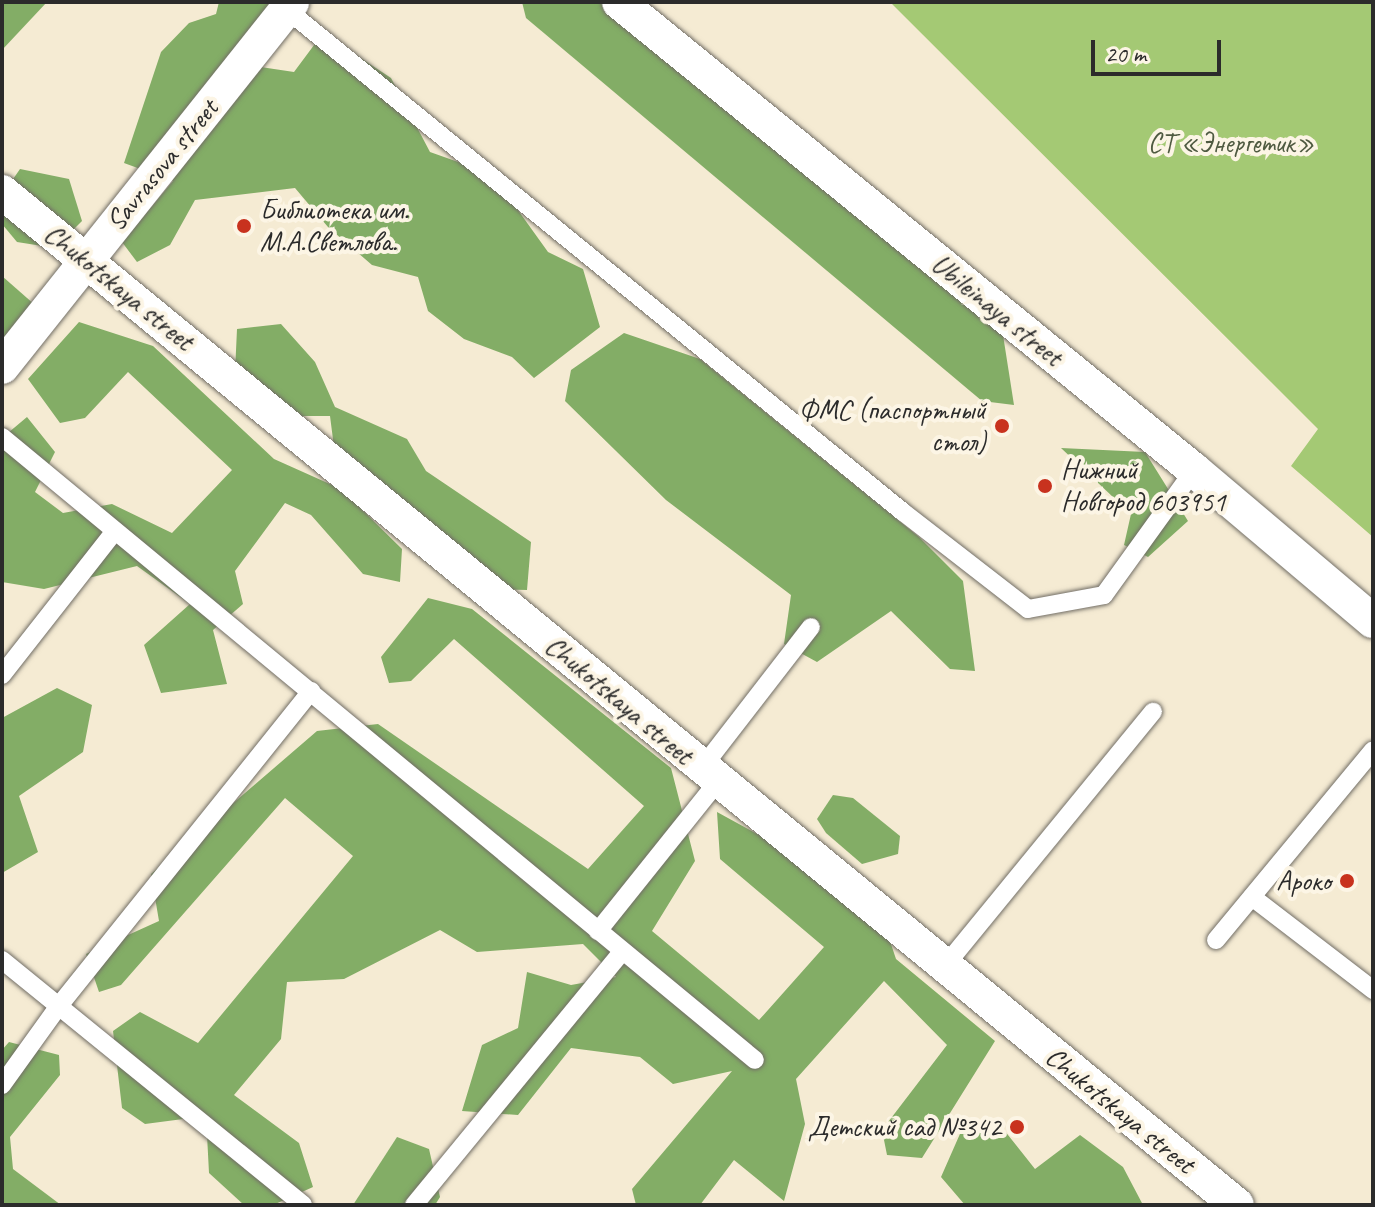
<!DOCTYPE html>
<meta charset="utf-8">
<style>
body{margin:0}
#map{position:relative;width:1375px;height:1207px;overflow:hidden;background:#f5ebd3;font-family:Caveat,sans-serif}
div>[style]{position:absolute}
.green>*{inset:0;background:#a4c974}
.forest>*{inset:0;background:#83ad66}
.roads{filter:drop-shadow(0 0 2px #726e66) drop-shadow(0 0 2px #726e66)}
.service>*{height:18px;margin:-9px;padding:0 9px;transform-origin:9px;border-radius:9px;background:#fff}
.minor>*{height:34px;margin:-17px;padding:0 17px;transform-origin:17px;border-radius:17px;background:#fff}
.dots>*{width:22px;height:22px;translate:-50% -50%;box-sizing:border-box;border:4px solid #fcf5e5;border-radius:50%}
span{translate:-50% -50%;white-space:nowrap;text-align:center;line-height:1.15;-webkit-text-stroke:8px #fcf5e5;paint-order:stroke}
.park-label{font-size:28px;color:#4f5a41}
.street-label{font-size:28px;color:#2b2b2b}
.poi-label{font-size:28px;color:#2b2b2b}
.left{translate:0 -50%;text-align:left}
.right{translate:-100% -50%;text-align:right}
.frame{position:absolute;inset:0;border:4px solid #2b2b2b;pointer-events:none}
.scale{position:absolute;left:1091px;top:40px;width:130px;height:36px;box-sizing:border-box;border:4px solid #2b2b2b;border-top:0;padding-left:10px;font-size:24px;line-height:28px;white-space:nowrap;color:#2b2b2b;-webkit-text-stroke:6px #fcf5e5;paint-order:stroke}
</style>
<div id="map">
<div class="green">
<div style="clip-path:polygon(890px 2px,1373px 2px,1373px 537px,1291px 466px,1318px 429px)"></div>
</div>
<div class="forest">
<div style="clip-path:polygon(2px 2px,47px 2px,2px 50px)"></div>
<div style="clip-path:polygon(219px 2px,284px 2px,254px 66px,294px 72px,323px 33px,391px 78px,430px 152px,492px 174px,548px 252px,583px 269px,600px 327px,534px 378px,512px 357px,464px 339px,428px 311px,418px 277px,372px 265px,328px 227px,295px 188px,195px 200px,170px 245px,137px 262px,122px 242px,173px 181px,124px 163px,161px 52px,189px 23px,216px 14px)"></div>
<div style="clip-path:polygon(522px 2px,600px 2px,718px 86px,1003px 335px,1014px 405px,982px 401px,526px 18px)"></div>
<div style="clip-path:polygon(20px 169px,69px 179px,82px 221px,55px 248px,17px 242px,2px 224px,2px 195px)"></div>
<div style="clip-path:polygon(2px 276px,35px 305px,2px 352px)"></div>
<div style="clip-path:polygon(79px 322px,153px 346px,274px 459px,341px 489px,402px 549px,400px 582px,363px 574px,311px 515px,285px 503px,235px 571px,243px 604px,213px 630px,227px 684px,161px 693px,144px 645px,190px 604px,137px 566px,44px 589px,2px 582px,2px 438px,27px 417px,55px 452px,35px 492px,63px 513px,112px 504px,172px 533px,232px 470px,128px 372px,85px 418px,60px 423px,28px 379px)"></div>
<div style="clip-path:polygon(281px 324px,315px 362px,335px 407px,407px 439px,426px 471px,531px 542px,527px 590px,479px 589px,335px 455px,330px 416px,288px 416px,235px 372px,237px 329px)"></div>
<div style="clip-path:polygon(624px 333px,700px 359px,919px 537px,963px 581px,975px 671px,950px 669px,891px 611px,817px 662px,784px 644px,791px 595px,666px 500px,565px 401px,571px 370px)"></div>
<div style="clip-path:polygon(1061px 448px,1145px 452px,1188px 521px,1148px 557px,1124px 545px,1131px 514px)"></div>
<div style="clip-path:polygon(428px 598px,472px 609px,671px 768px,695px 861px,652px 931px,759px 1020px,824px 947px,720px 859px,717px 812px,876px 899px,896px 959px,995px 1041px,922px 1158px,887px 1155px,882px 1130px,947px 1045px,884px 981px,796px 1079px,805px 1124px,784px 1201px,734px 1160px,700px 1205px,636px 1205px,632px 1189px,732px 1071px,673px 1084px,640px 1057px,571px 1048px,518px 1115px,462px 1111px,482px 1045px,518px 1028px,527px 972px,571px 985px,616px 977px,583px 944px,477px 952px,440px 930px,344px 979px,287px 982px,281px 1039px,234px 1095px,299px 1143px,313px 1187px,273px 1205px,244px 1205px,209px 1173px,206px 1116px,145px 1124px,122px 1108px,113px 1031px,140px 1012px,198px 1043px,353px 856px,285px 798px,121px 985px,99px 992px,86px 954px,159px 921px,151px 874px,317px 731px,378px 724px,588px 869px,644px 806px,454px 639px,411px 681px,389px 683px,381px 657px)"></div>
<div style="clip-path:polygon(57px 688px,92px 705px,83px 752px,19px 796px,38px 852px,2px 873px,2px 718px)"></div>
<div style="clip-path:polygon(833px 795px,853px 798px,900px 836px,898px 854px,862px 864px,826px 833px,817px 819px)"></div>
<div style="clip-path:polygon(9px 1042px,59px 1055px,60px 1075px,10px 1137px,13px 1169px,61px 1205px,2px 1205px,2px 1050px)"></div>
<div style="clip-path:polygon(963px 1127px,1004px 1130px,1035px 1169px,1080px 1135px,1123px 1167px,1143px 1205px,965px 1205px,941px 1177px)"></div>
<div style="clip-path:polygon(397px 1137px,429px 1149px,440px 1197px,435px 1205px,353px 1205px)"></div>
</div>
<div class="roads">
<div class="service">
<div style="left:286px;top:9px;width:796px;rotate:39.19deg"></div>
<div style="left:903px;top:512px;width:158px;rotate:37.8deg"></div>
<div style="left:1028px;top:609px;width:77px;rotate:-10.4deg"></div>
<div style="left:1104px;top:595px;width:154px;rotate:-54.2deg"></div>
<div style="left:2px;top:437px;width:977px;rotate:39.6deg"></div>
<div style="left:2px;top:675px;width:183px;rotate:-51.9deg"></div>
<div style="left:702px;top:768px;width:178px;rotate:-52.3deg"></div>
<div style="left:1252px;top:897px;width:153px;rotate:37.5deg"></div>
<div style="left:598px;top:931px;width:192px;rotate:-51.3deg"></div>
<div style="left:1216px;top:940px;width:246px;rotate:-50.4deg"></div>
<div style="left:2px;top:960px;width:388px;rotate:39.1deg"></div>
<div style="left:944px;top:967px;width:330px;rotate:-50.7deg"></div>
<div style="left:2px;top:1085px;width:96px;rotate:-54.3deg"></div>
<div style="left:58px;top:1007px;width:405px;rotate:-51.3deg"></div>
<div style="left:414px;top:1205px;width:328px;rotate:-50.6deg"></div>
</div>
<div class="minor">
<div style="left:619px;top:2px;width:741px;rotate:39.14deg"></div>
<div style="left:1194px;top:470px;width:234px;rotate:40.2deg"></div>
<div style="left:2px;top:192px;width:1597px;rotate:39.36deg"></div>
<div style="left:2px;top:367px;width:466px;rotate:-51.5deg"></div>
</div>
</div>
<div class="dots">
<div style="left:244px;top:226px;background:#c8321e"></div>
<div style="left:1002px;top:426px;background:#c8321e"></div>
<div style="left:1045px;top:486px;background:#c8321e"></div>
<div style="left:1347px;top:881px;background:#c8321e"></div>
<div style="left:1017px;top:1127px;background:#c8321e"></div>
</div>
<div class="park-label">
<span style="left:1231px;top:143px">СТ «Энергетик»</span>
</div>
<div class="street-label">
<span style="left:162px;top:165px;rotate:-51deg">Savrasova street</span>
<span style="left:119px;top:287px;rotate:39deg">Chukotskaya street</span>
<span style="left:997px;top:310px;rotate:39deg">Ubileinaya street</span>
<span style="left:619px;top:700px;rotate:40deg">Chukotskaya street</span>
<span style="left:1120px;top:1110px;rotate:39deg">Chukotskaya street</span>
</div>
<div class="poi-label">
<span class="left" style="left:260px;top:226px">Библиотека им.<br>М.А.Светлова.</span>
<span class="right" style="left:986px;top:426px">ФМС (паспортный<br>стол)</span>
<span class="left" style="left:1061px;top:486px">Нижний<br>Новгород 603951</span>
<span class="right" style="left:1331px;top:881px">Ароко</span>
<span class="right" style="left:1001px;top:1127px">Детский сад №342</span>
</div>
<div class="frame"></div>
<div class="scale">20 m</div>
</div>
